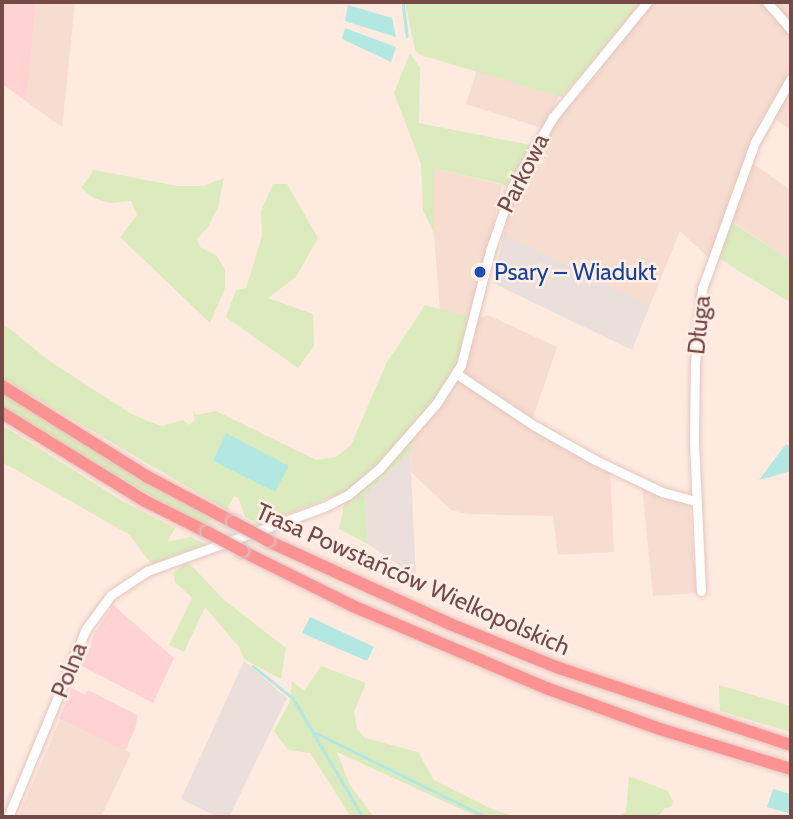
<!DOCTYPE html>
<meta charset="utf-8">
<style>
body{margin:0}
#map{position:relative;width:793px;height:819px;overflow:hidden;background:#feeadf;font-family:Cabin,sans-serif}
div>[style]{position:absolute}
.residential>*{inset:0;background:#f7dcd0}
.commercial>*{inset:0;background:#ffd3d2}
.industrial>*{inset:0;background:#ebdfdb}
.green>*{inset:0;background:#dcebbd}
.water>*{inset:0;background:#b3e8e2}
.stream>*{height:2.5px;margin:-1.25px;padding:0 1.25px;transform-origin:1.25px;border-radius:1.25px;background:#b3e8e2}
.roads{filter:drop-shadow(0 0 2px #e4c5be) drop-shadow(0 0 2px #e4c5be)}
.minor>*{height:9px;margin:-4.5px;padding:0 4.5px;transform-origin:4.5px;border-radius:4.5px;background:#fff}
.highway>*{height:12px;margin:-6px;padding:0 6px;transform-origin:6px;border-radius:6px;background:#fc9292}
.bridges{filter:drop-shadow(0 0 2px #d8cccb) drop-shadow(0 0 2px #d8cccb)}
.highway-bridge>*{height:12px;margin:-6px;padding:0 6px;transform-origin:6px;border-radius:6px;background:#fc9292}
.dots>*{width:19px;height:19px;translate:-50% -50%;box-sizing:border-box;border:4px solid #ffefe7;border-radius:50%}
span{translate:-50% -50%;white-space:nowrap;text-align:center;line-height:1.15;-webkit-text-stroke:5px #ffefe7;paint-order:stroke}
.street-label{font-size:24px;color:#754a46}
.transit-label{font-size:24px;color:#164399}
.left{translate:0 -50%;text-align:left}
.frame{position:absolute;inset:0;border:4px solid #754a46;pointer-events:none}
</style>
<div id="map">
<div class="residential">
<div style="clip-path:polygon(36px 2px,75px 2px,62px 127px,27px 102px)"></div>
<div style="clip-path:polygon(641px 2px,791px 2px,791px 130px,772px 117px,755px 149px,753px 164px,791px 190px,791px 261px,730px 220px,713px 262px,680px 231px,650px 305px,504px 234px,507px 224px,504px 221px,515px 192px,555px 124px,589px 81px,582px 74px)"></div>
<div style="clip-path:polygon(477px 70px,559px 96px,542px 128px,466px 104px)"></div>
<div style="clip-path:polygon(434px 168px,502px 185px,472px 318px,440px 311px,434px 234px)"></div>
<div style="clip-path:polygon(488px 315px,557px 347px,530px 426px,610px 471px,614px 552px,558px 555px,553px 516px,468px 514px,451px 510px,411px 472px,410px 452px,417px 434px,453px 387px,470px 351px,478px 319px)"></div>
<div style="clip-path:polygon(642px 486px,689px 504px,696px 593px,653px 596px)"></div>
<div style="clip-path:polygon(60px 720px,131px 753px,101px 817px,18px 817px)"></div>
</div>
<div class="commercial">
<div style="clip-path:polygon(2px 2px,36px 2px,27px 102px,2px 84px)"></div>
<div style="clip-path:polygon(113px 605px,174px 658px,153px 703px,80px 665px,89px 652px,94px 634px)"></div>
<div style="clip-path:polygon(72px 688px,85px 695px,88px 690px,137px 715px,136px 726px,125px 751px,59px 719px)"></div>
</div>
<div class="industrial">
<div style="clip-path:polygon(504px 234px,650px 305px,632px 350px,493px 283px)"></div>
<div style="clip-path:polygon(410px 452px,411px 472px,416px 577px,368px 544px,365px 495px)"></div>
<div style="clip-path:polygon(244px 661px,287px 698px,229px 817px,218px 817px,181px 799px)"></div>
</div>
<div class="green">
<div style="clip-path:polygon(405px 2px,641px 2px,562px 97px,420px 55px,415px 50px)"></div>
<div style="clip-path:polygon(410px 53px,420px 68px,419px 123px,531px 145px,509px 186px,434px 168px,434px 234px,423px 210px,421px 164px,394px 93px)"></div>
<div style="clip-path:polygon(94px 170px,177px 186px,203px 186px,224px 178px,218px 207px,208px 227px,197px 239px,200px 247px,217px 256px,225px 270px,225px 288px,210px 323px,120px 237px,137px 215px,131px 201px,110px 203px,94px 198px,81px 188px)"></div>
<div style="clip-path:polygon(273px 184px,287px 184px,318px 238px,296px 277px,268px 298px,313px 314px,314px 346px,298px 368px,226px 317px,236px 290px,246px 288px,262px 236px,261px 211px)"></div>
<div style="clip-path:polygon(729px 220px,791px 261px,791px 303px,715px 256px)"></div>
<div style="clip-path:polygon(425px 305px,478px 319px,470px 351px,453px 387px,417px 434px,410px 452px,365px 495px,368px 544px,339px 529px,347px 491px,260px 525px,245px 517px,238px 497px,234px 496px,227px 510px,2px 378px,2px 323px,51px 362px,130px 413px,150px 422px,162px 426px,183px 420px,189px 425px,195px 420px,193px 411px,196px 415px,216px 411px,316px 460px,336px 457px,351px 445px,387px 362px)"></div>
<div style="clip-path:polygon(2px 393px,115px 464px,214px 519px,202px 525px,37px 430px,2px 407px)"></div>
<div style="clip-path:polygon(2px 425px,124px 502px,175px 528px,167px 542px,191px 537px,206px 545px,151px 564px,130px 535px,2px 462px)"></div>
<div style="clip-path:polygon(188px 562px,224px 600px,286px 648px,281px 679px,244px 659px,239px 647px,205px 607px,184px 652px,169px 645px,192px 598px,175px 582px,173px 573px)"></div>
<div style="clip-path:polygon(321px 666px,366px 683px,354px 712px,357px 729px,365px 738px,418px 752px,434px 780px,492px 809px,516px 817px,478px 817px,337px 752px,350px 785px,374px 817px,351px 817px,310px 753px,288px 750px,274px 731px,290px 701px,292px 681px,304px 691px)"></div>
<div style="clip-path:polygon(719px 685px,791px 706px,791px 732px,720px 711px)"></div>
<div style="clip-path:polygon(629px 776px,668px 791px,673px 802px,671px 807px,665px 808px,658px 817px,583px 817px,620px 815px,626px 812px)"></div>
</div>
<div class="water">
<div style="clip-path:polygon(348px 5px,392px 18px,396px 37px,345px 21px)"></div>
<div style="clip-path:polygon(345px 28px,396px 47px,391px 62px,342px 39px)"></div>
<div style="clip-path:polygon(226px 433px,289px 466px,275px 492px,213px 461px)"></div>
<div style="clip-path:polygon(786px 444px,791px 447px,791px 471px,759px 480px)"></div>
<div style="clip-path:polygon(310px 617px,374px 647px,367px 661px,302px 633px)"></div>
<div style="clip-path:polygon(773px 789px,791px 794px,791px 814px,767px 807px)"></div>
</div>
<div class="stream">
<div style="left:403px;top:2px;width:34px;rotate:83deg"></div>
<div style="left:253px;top:666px;width:51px;rotate:38.7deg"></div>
<div style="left:293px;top:698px;width:138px;rotate:59.5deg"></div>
<div style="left:316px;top:733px;width:191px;rotate:26.2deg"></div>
</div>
<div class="roads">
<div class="minor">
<div style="left:767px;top:2px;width:37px;rotate:49deg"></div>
<div style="left:457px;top:374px;width:94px;rotate:33.7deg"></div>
<div style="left:535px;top:426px;width:69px;rotate:29.5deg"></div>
<div style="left:595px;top:460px;width:74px;rotate:25.5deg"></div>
<div style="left:662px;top:492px;width:34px;rotate:15deg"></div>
<div style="left:701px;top:591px;width:151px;rotate:-92.7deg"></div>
<div style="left:694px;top:440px;width:77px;rotate:-89.3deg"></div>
<div style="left:695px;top:363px;width:74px;rotate:-84.6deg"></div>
<div style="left:702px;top:289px;width:156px;rotate:-70.2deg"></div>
<div style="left:755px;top:142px;width:73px;rotate:-60.6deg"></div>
<div style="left:8px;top:817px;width:204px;rotate:-67.5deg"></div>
<div style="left:86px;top:629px;width:42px;rotate:-53.7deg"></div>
<div style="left:111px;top:595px;width:43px;rotate:-33.7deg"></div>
<div style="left:147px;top:571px;width:188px;rotate:-19.9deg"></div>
<div style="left:324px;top:507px;width:28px;rotate:-27deg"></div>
<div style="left:349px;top:494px;width:39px;rotate:-40deg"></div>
<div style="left:379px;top:469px;width:86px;rotate:-48.8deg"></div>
<div style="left:436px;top:404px;width:46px;rotate:-57.3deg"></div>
<div style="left:461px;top:365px;width:118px;rotate:-75.7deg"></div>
<div style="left:490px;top:251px;width:68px;rotate:-71deg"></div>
<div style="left:512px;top:187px;width:81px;rotate:-59.6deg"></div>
<div style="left:553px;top:117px;width:149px;rotate:-50.7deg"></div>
</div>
<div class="highway">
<div style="left:2px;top:386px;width:170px;rotate:32deg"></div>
<div style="left:146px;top:476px;width:98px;rotate:27.9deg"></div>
<div style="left:2px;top:413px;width:168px;rotate:31.6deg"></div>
<div style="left:145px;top:501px;width:69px;rotate:26.6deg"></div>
<div style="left:268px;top:541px;width:200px;rotate:24.5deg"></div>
<div style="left:450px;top:624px;width:118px;rotate:22deg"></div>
<div style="left:559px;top:668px;width:244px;rotate:18.4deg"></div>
<div style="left:242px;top:551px;width:124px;rotate:26.4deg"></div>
<div style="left:353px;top:606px;width:210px;rotate:23deg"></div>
<div style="left:546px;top:688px;width:121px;rotate:19.8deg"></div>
<div style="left:660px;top:729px;width:137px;rotate:17deg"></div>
</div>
</div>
<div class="bridges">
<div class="highway-bridge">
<div style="left:233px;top:522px;width:40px;rotate:28deg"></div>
<div style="left:207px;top:532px;width:40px;rotate:28deg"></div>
</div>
</div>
<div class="dots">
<div style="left:480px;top:272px;background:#1a4fb4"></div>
</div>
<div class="street-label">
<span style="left:523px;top:173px;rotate:-63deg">Parkowa</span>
<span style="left:699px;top:325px;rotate:-84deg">Długa</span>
<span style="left:413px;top:579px;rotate:24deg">Trasa Powstańców Wielkopolskich</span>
<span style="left:69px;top:670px;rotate:-68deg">Polna</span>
</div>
<div class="transit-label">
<span class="left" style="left:494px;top:272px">Psary – Wiadukt</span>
</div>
<div class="frame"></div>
</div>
